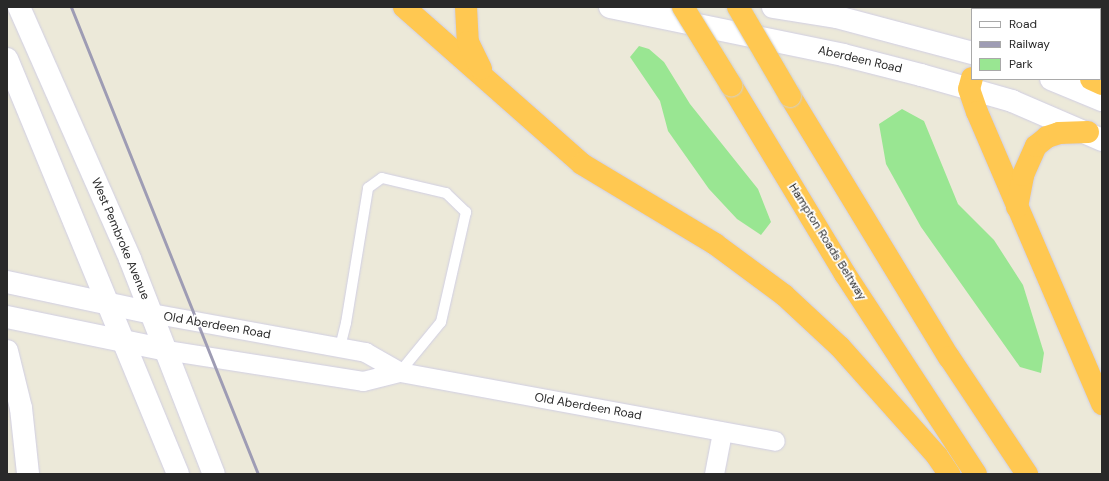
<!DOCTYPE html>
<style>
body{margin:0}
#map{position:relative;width:1109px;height:481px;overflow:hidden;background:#ece9d9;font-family:"DM Sans",sans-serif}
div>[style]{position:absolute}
.green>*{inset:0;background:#99e692}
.roads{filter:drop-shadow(0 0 1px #d0cee3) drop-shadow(0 0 1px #d0cee3)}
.lane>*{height:10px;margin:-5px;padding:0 5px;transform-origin:5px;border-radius:5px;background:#fff}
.street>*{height:19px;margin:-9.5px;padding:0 9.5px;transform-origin:9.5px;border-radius:9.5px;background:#fff}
.secondary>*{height:22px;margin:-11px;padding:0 11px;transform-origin:11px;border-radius:11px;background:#fff}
.highway>*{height:22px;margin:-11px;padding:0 11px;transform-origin:11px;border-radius:11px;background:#ffc851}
.rail>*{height:3px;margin:-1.5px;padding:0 1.5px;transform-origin:1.5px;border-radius:1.5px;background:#9e9cb4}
.bridges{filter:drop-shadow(0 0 1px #d0d0d0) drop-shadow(0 0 1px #d0d0d0)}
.highway-bridge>*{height:22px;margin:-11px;padding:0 11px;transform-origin:11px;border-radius:11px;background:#ffc851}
span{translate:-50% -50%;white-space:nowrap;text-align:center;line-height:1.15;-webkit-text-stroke:3.5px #fff;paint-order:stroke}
.street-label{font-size:12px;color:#292929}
.frame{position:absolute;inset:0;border:8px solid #292929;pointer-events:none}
.legend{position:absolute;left:971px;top:8px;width:130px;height:72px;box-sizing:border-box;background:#fff;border:1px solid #a9a9a9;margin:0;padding:5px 7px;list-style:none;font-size:12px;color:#292929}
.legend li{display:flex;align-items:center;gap:8px;height:20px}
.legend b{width:20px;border:1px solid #a9a9a9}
</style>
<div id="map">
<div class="green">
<div style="clip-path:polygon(639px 46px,649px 49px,664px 62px,690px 104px,758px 189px,771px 222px,761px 235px,737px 219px,709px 189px,668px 131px,660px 101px,630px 57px)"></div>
<div style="clip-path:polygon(902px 109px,924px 121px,958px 204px,994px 240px,1023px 285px,1044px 353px,1041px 373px,1020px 367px,921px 227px,886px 164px,879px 124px)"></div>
</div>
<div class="roads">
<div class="lane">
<div style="left:340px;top:347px;width:25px;rotate:-76deg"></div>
<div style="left:346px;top:323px;width:137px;rotate:-80.7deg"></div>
<div style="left:368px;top:188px;width:17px;rotate:-36deg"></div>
<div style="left:382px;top:178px;width:66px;rotate:13.2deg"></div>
<div style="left:446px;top:193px;width:28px;rotate:44deg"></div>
<div style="left:466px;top:212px;width:113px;rotate:102.8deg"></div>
<div style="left:441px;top:322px;width:65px;rotate:129.4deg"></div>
</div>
<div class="street">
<div style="left:151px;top:313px;width:218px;rotate:10.3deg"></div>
<div style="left:365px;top:352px;width:40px;rotate:29.7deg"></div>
<div style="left:400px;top:372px;width:381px;rotate:10.4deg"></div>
<div style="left:166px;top:350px;width:199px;rotate:8.9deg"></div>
<div style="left:363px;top:381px;width:38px;rotate:-14deg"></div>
<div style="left:714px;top:474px;width:43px;rotate:-79.2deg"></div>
</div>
<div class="secondary">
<div style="left:19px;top:7px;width:275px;rotate:66.2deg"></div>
<div style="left:130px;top:259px;width:231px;rotate:68.7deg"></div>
<div style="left:610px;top:7px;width:238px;rotate:11.6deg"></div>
<div style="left:843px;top:55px;width:81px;rotate:14.4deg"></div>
<div style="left:921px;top:75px;width:95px;rotate:15.9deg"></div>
<div style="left:1012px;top:101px;width:98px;rotate:23.4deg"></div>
<div style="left:773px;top:7px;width:65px;rotate:8.9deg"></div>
<div style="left:837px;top:17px;width:140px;rotate:14.9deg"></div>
<div style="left:7px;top:59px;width:449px;rotate:67.6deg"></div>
<div style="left:1051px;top:79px;width:55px;rotate:22.4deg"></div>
<div style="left:7px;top:282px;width:147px;rotate:12.1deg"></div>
<div style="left:7px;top:317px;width:162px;rotate:11.7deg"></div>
<div style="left:7px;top:351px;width:59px;rotate:76.2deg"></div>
<div style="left:21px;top:408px;width:66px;rotate:83.9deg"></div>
</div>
<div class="highway">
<div style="left:404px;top:7px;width:237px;rotate:41.4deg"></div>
<div style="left:582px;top:164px;width:155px;rotate:31deg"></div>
<div style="left:715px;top:244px;width:86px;rotate:36.5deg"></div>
<div style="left:784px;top:295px;width:76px;rotate:42.9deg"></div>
<div style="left:840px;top:347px;width:146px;rotate:48.3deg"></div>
<div style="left:937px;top:456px;width:22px;rotate:56deg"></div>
<div style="left:466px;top:7px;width:35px;rotate:87deg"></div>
<div style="left:468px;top:42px;width:30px;rotate:64deg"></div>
<div style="left:1006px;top:7px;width:2px;rotate:63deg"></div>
<div style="left:972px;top:78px;width:11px;rotate:105deg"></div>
<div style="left:969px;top:89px;width:24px;rotate:71deg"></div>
<div style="left:977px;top:112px;width:318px;rotate:66.8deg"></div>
<div style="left:1091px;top:79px;width:12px;rotate:24deg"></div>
<div style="left:731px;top:85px;width:221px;rotate:58.9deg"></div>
<div style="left:845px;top:274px;width:239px;rotate:56.8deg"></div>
<div style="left:790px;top:96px;width:306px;rotate:58.7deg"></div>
<div style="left:949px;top:357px;width:141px;rotate:56.3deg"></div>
<div style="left:1017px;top:207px;width:33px;rotate:-79deg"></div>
<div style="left:1023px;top:175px;width:32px;rotate:-66deg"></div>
<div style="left:1036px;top:146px;width:14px;rotate:-39deg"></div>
<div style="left:1047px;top:137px;width:13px;rotate:-18deg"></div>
<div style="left:1059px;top:133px;width:29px;rotate:-2deg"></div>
</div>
</div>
<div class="rail">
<div style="left:71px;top:7px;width:503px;rotate:68.18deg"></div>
</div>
<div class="bridges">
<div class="highway-bridge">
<div style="left:683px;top:7px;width:92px;rotate:58.4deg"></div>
<div style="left:738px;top:7px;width:103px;rotate:59.7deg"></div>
</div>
</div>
<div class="street-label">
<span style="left:860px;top:60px;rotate:13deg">Aberdeen Road</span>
<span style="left:120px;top:239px;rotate:67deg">West Pembroke Avenue</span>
<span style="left:827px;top:242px;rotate:58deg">Hampton Roads Beltway</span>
<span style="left:217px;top:326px;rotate:10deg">Old Aberdeen Road</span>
<span style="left:588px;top:407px;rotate:10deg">Old Aberdeen Road</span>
</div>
<div class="frame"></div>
<ul class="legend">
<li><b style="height:5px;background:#fff"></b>Road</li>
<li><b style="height:5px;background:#9e9cb4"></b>Railway</li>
<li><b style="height:11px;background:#99e692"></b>Park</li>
</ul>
</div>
